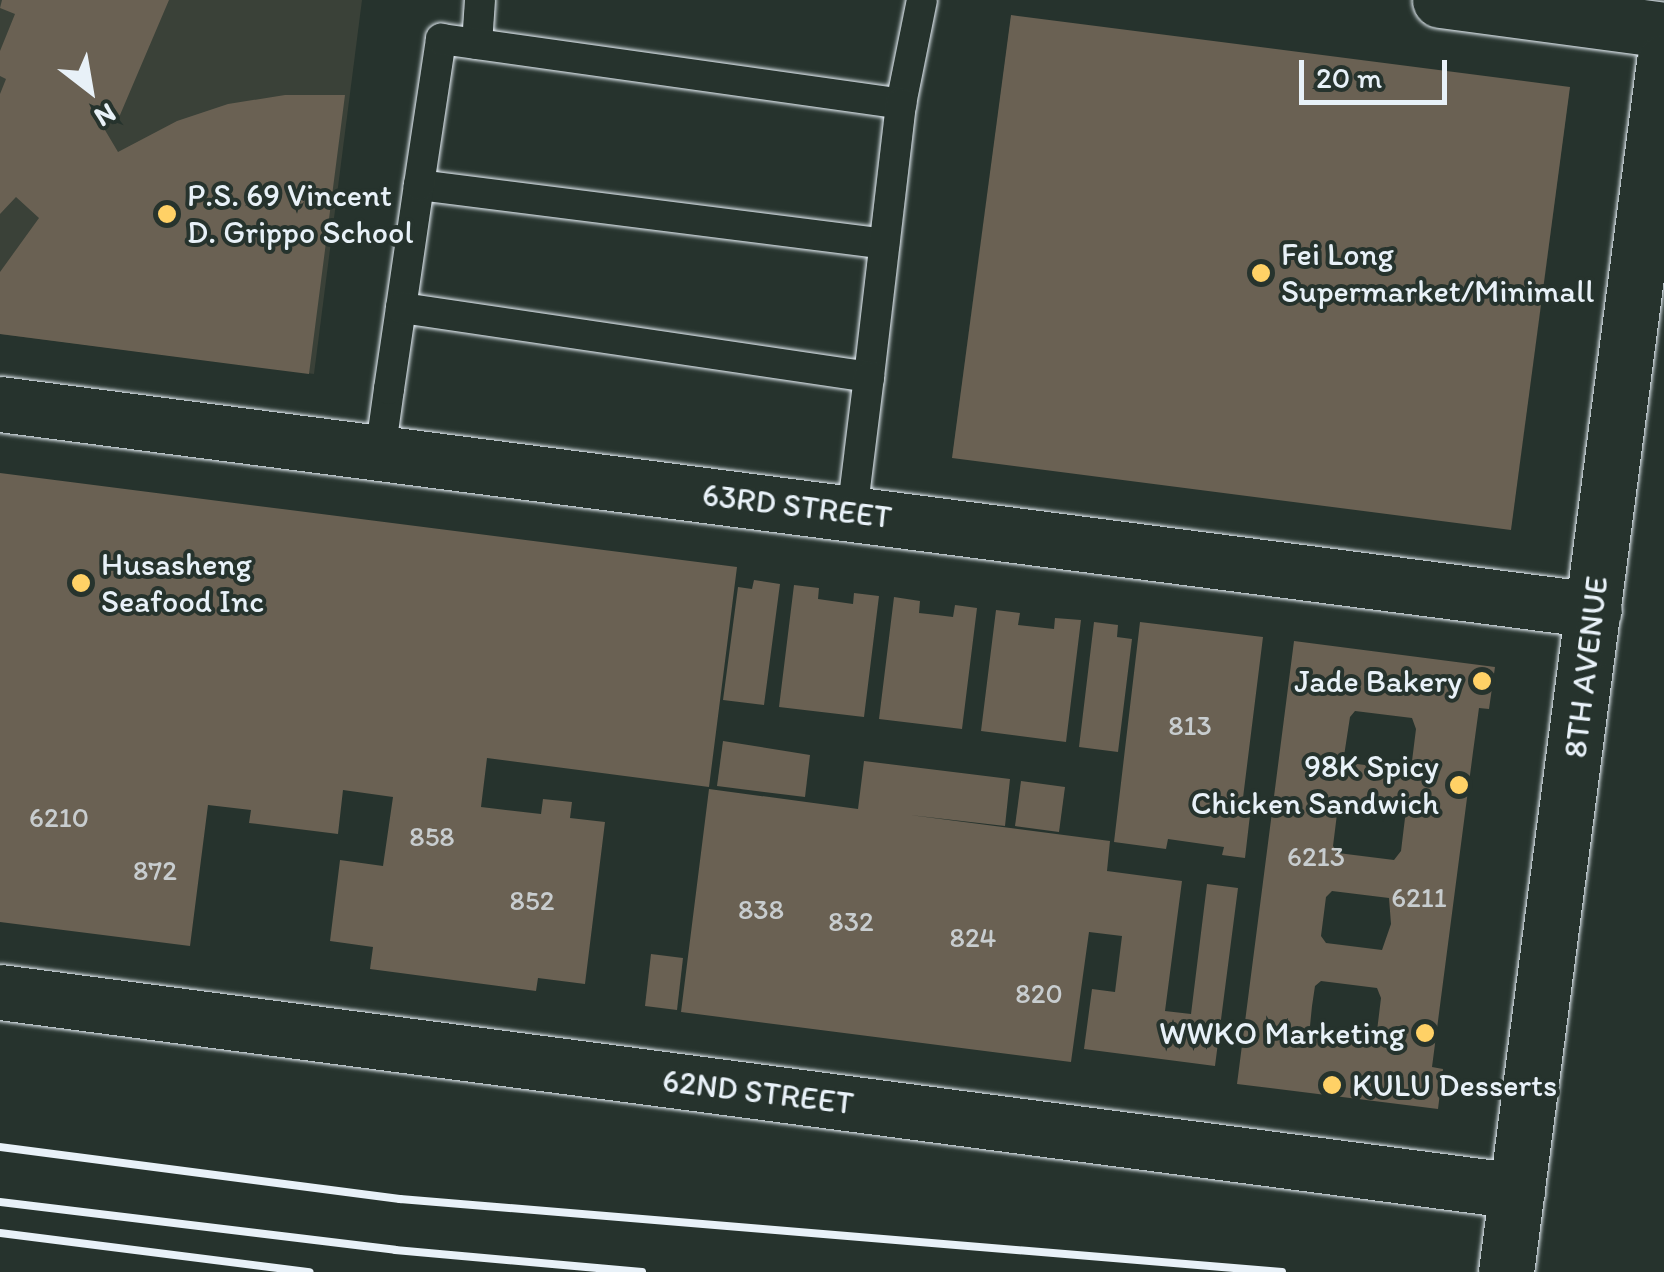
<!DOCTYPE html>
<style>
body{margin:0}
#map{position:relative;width:1664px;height:1272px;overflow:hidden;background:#26332d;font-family:Itim,sans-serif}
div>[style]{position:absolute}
.built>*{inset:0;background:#3a4138}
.building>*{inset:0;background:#6a6153}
.roads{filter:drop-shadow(0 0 2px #e8f1f8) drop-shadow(0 0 2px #e8f1f8)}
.service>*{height:30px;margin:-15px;padding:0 15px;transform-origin:15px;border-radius:15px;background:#26332d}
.minor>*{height:55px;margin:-27.5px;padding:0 27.5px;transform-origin:27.5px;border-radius:27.5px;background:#26332d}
.rail>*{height:8px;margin:-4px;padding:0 4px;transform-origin:4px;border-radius:4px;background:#e8f1f8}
.dots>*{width:28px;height:28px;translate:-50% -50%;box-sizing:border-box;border:5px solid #26332d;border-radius:50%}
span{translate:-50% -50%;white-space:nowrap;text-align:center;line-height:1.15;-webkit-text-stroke:8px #26332d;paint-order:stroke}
.number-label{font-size:28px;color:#c8cdcf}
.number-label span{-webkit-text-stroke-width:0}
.poi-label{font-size:32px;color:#e8f1f8}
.left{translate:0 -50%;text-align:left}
.right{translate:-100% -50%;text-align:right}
.street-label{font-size:32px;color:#e8f1f8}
.north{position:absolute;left:40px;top:40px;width:100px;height:100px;-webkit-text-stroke:8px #26332d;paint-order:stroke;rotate:149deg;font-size:28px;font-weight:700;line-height:40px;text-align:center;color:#e8f1f8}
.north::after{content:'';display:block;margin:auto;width:35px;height:45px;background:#e8f1f8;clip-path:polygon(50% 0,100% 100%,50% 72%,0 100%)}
.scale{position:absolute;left:1299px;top:60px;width:148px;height:45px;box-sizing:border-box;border:5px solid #e8f1f8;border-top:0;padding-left:12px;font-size:30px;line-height:35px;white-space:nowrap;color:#e8f1f8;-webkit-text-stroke:8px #26332d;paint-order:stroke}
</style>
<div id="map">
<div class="built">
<div style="clip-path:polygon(0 0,362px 0,314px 374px,0 334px)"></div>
</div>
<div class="building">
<div style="clip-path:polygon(2px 0,169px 0,120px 115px,102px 125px,118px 152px,177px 121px,228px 104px,285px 95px,345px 95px,309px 374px,0 334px,0 272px,39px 218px,16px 197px,0 214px,0 94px,6px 79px,0 76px,0 51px,15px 14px,0 8px)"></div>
<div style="clip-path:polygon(1011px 15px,1570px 87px,1511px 530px,952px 458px)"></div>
<div style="clip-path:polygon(0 473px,737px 567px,709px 787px,487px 758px,481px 807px,541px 814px,543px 799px,572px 802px,570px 818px,605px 822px,585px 984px,538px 978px,536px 991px,370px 969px,373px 947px,330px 941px,340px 860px,383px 866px,393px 797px,343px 790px,338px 834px,249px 823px,251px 810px,208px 805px,190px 946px,0 922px)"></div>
<div style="clip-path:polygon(754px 580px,780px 584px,764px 705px,723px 700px,738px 587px,752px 589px)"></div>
<div style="clip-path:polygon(794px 585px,819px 588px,818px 599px,853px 604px,854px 593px,879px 596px,864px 717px,779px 707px)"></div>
<div style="clip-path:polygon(894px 597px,920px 601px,919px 613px,937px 615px,953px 617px,955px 605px,977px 608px,962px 729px,879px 719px)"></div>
<div style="clip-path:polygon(996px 610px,1020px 613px,1018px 625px,1054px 629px,1055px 618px,1081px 620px,1066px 742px,981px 731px)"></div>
<div style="clip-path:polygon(1094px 622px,1118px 625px,1117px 637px,1132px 639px,1118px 752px,1079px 747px)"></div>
<div style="clip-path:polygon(1140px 622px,1263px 637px,1241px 814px,1250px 815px,1245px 858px,1222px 855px,1224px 847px,1168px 839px,1166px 849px,1114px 842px)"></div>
<div style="clip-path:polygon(evenodd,1294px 641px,1495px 667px,1489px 709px,1479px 708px,1473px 752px,1432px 1067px,1443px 1069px,1438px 1109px,1237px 1084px,1294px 641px,1355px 711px,1412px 718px,1416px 729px,1412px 761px,1405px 770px,1349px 763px,1344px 756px,1350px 717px,1355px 711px,1294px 641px,1344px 801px,1400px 808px,1405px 818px,1401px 851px,1394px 860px,1338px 853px,1333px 846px,1338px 806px,1344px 801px,1294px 641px,1332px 891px,1389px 898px,1391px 924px,1382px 950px,1326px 943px,1321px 936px,1326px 897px,1332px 891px,1294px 641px,1321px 981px,1377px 988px,1381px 998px,1377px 1031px,1371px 1040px,1314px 1033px,1310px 1026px,1312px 1006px,1315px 986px,1321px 981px)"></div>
<div style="clip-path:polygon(723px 741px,810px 755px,805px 797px,717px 786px)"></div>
<div style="clip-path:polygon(864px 761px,1010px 779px,1005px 826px,910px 815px,1110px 841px,1107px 871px,1182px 881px,1165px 1011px,1191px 1014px,1207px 884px,1238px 888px,1215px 1066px,1084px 1049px,1092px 989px,1115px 992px,1122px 936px,1089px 932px,1071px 1062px,681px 1012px,709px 789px,858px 809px)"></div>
<div style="clip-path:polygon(1021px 781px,1065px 787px,1059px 832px,1015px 826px)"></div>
<div style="clip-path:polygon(651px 954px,683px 958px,677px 1010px,645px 1006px)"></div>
</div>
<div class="roads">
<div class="service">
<div style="left:477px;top:44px;width:44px;rotate:-86.1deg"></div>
<div style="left:901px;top:104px;width:106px;rotate:-78.6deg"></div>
<div style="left:419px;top:185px;width:469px;rotate:7.2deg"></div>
<div style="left:380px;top:453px;width:65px;rotate:-82deg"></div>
<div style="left:389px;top:389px;width:82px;rotate:-81.6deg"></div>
<div style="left:401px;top:308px;width:124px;rotate:-81.7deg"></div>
<div style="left:419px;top:185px;width:148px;rotate:-81.4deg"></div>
<div style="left:441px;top:39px;width:465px;rotate:8deg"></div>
<div style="left:901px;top:104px;width:275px;rotate:96.7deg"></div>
<div style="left:869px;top:377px;width:473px;rotate:-171.6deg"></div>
<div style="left:852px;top:513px;width:137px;rotate:-82.9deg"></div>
</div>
<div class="minor">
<div style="left:1440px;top:0;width:226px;rotate:7.6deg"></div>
<div style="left:0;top:404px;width:1607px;rotate:7.36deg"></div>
<div style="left:0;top:992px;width:1530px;rotate:7.47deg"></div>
<div style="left:1506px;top:1272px;width:1220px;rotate:-82.56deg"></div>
</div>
</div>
<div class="rail">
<div style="left:0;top:1147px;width:403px;rotate:7.4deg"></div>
<div style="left:400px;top:1199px;width:885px;rotate:4.73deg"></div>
<div style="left:0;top:1202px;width:398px;rotate:6.9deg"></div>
<div style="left:395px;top:1250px;width:248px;rotate:5.1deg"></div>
<div style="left:0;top:1233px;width:312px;rotate:7.2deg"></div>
</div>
<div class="dots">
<div style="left:167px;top:214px;background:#ffd166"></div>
<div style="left:1261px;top:273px;background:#ffd166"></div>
<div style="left:81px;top:583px;background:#ffd166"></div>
<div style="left:1482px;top:681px;background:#ffd166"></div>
<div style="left:1459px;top:785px;background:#ffd166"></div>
<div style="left:1425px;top:1033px;background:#ffd166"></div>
<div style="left:1332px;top:1085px;background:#ffd166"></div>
</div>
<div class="number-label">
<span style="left:1190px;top:725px">813</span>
<span style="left:59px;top:817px">6210</span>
<span style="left:432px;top:836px">858</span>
<span style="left:1316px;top:856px">6213</span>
<span style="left:155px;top:870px">872</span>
<span style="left:1419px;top:897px">6211</span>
<span style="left:532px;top:900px">852</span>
<span style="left:761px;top:909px">838</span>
<span style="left:851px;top:921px">832</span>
<span style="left:973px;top:937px">824</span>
<span style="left:1039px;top:993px">820</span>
</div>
<div class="poi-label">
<span class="left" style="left:187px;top:214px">P.S. 69 Vincent<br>D. Grippo School</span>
<span class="left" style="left:1281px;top:273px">Fei Long<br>Supermarket/Minimall</span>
<span class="left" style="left:101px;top:583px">Husasheng<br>Seafood Inc</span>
<span class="right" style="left:1462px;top:681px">Jade Bakery</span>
<span class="right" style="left:1439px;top:785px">98K Spicy<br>Chicken Sandwich</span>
<span class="right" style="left:1405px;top:1033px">WWKO Marketing</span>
<span class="left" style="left:1352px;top:1085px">KULU Desserts</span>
</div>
<div class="street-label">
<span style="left:797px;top:506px;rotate:7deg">63RD STREET</span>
<span style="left:1586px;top:667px;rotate:-83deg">8TH AVENUE</span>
<span style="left:758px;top:1092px;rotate:7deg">62ND STREET</span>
</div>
<div class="north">N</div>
<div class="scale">20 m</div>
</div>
